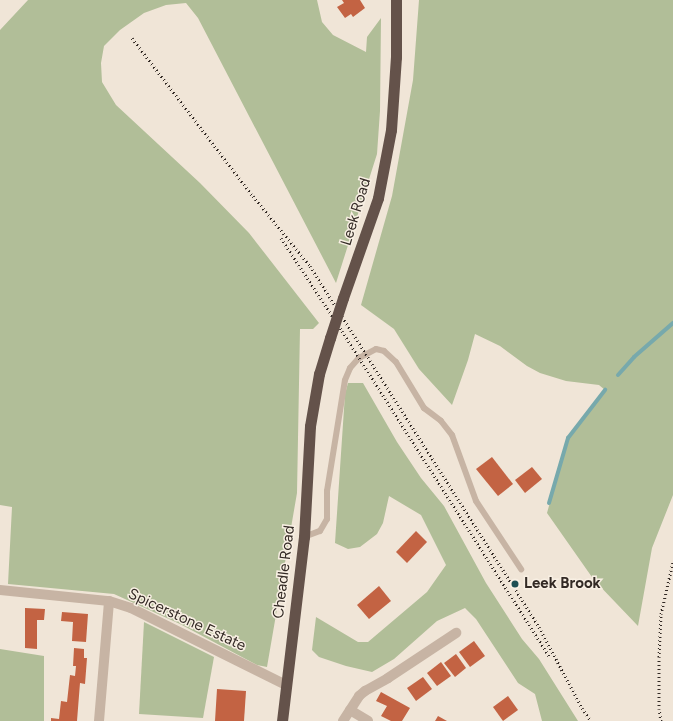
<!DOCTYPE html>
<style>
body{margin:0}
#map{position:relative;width:673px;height:721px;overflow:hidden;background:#f0e5d7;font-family:Figtree,sans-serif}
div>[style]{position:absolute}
.green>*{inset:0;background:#b1be98}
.stream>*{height:4px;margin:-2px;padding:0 2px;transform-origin:2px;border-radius:2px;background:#77a9ac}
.building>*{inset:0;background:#c36343}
.service>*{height:6px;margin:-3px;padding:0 3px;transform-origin:3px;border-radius:3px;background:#c7b4a4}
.minor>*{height:10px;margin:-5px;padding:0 5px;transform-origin:5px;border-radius:5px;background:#c7b4a4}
.trunk>*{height:11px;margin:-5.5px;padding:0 5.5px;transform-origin:5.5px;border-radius:5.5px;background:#64524a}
.rail>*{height:3px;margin-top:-1.5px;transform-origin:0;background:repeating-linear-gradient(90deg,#332a25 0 1px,transparent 0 4px)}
.trunk-bridge>*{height:11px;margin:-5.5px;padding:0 5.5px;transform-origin:5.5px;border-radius:5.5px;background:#64524a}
.dots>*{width:11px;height:11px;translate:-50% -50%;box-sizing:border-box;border:2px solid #f8efe3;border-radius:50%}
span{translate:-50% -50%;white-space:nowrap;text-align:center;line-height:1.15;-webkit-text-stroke:3px #f8efe3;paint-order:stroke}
.street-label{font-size:15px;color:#332a25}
.poi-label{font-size:15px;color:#332a25;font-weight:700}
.left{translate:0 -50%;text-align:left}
</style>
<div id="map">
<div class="green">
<div style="clip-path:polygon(28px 0,317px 0,322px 22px,333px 35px,366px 52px,367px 37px,381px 18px,380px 111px,377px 154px,336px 283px,198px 18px,186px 3px,166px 5px,144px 13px,120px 30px,104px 46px,101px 63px,102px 82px,116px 105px,200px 183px,249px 233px,319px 323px,313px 329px,300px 329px,297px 493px,267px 667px,257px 665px,180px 624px,114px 594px,8px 584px,12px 507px,0 505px,0 30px)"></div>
<div style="clip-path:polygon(419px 0,673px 0,673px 495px,652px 548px,638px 626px,594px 580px,547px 513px,568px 438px,605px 390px,599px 385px,566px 381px,540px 373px,527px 366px,500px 346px,475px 334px,468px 360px,452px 405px,419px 369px,394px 329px,361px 305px,392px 196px,413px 80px)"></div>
<div style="clip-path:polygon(348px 383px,363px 383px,397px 442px,421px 478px,444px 506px,486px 583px,522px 639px,539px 659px,578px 721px,542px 721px,535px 694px,518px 683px,476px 619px,465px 608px,437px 621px,394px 659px,372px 672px,346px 666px,319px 657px,312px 650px,316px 617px,358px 642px,368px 642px,427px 592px,446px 565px,421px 515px,389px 496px,383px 523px,377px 534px,360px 547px,348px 549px,335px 543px,345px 394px)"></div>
<div style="clip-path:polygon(144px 622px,214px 657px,203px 718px,139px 714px)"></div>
<div style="clip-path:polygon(0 649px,44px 656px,44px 721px,0 721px)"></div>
</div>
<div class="stream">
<div style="left:618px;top:375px;width:24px;rotate:-48deg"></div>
<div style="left:634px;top:357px;width:52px;rotate:-41.1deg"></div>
<div style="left:549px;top:503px;width:68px;rotate:-73.7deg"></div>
<div style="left:568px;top:438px;width:61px;rotate:-52.4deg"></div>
</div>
<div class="building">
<div style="clip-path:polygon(342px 0,360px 0,365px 8px,353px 17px,351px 14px,345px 18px,337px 7px,344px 3px)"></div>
<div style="clip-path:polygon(492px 457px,513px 484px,498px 496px,476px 469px)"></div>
<div style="clip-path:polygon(532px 467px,542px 479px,525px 493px,515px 480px)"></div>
<div style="clip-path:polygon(416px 531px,427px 542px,407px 563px,396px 552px)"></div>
<div style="clip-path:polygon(379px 586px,391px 601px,369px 619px,357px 605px)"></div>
<div style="clip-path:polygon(25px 608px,45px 609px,44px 620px,37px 620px,37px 649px,25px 648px)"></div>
<div style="clip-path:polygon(62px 612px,88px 614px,86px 642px,72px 641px,73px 622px,61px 621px)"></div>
<div style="clip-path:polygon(474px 641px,485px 656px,470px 667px,459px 652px)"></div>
<div style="clip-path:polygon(74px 648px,84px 649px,84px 658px,87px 658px,85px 684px,80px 683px,77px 721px,51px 721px,51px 718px,59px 719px,61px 701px,67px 702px,70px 675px,75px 676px,76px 666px,73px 666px)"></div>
<div style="clip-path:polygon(456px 654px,466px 668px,455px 677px,444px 663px)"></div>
<div style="clip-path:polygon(441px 662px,451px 676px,437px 686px,427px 673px)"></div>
<div style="clip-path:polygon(423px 677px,432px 689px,416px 701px,407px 688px)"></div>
<div style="clip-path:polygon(217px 689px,246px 691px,244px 721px,215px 721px)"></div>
<div style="clip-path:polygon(381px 692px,410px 708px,402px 721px,391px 721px,381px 716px,387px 706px,376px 701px)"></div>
<div style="clip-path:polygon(508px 696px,518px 710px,503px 721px,493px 707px)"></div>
<div style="clip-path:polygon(438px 716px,447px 721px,435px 721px)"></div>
</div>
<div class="service">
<div style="left:304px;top:537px;width:17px;rotate:-21deg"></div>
<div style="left:320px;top:531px;width:14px;rotate:-60deg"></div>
<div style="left:327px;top:519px;width:28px;rotate:-90deg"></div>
<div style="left:327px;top:491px;width:112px;rotate:-80.8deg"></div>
<div style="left:345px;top:380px;width:13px;rotate:-67deg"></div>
<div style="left:350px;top:368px;width:13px;rotate:-48deg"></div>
<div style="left:359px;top:358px;width:19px;rotate:-28deg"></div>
<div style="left:376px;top:349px;width:8px;rotate:14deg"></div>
<div style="left:384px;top:351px;width:16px;rotate:43deg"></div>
<div style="left:396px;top:362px;width:54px;rotate:58.7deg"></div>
<div style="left:424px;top:408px;width:21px;rotate:37deg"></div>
<div style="left:441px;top:421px;width:18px;rotate:52deg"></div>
<div style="left:452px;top:435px;width:70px;rotate:70deg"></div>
<div style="left:476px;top:501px;width:82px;rotate:56.5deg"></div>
</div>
<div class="minor">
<div style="left:0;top:590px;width:110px;rotate:5.8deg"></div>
<div style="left:109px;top:601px;width:23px;rotate:18deg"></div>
<div style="left:131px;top:608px;width:173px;rotate:26.4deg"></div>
<div style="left:350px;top:710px;width:21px;rotate:31deg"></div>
<div style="left:99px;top:721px;width:120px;rotate:-85.2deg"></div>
<div style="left:343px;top:721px;width:30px;rotate:-57deg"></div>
<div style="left:359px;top:696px;width:8px;rotate:-40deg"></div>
<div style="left:365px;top:691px;width:26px;rotate:-29deg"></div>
<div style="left:388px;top:678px;width:82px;rotate:-33.5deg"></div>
</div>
<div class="trunk">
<div style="left:343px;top:298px;width:106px;rotate:-70.7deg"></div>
<div style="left:378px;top:198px;width:69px;rotate:-79.2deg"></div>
<div style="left:391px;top:130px;width:73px;rotate:-86.1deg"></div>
<div style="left:396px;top:57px;width:57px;rotate:-90deg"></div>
<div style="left:282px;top:721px;width:185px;rotate:-83.2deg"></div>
<div style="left:304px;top:537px;width:111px;rotate:-86.9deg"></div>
<div style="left:310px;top:426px;width:53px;rotate:-80.2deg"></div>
<div style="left:319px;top:374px;width:38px;rotate:-73deg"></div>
</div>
<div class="rail">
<div style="left:132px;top:38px;width:199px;rotate:52.6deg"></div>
<div style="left:253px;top:196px;width:90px;rotate:50.8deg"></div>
<div style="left:310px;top:266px;width:428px;rotate:57.6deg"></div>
<div style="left:539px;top:627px;width:92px;rotate:62deg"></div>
<div style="left:582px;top:708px;width:16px;rotate:55deg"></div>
<div style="left:281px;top:238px;width:111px;rotate:56.7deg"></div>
<div style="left:342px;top:331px;width:387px;rotate:57.5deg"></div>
<div style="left:661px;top:721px;width:12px;rotate:-99deg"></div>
<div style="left:659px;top:709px;width:52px;rotate:-90deg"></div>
<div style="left:659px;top:657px;width:43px;rotate:-87.3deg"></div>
<div style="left:661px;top:614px;width:53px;rotate:-77deg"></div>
</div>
<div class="trunk-bridge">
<div style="left:330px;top:338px;width:42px;rotate:-72deg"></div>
</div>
<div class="dots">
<div style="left:515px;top:584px;background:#1d4f53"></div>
</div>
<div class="street-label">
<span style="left:356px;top:212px;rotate:-73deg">Leek Road</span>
<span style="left:284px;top:572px;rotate:-83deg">Cheadle Road</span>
<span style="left:187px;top:620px;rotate:25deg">Spicerstone Estate</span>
</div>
<div class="poi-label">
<span class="left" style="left:524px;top:584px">Leek Brook</span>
</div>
</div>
